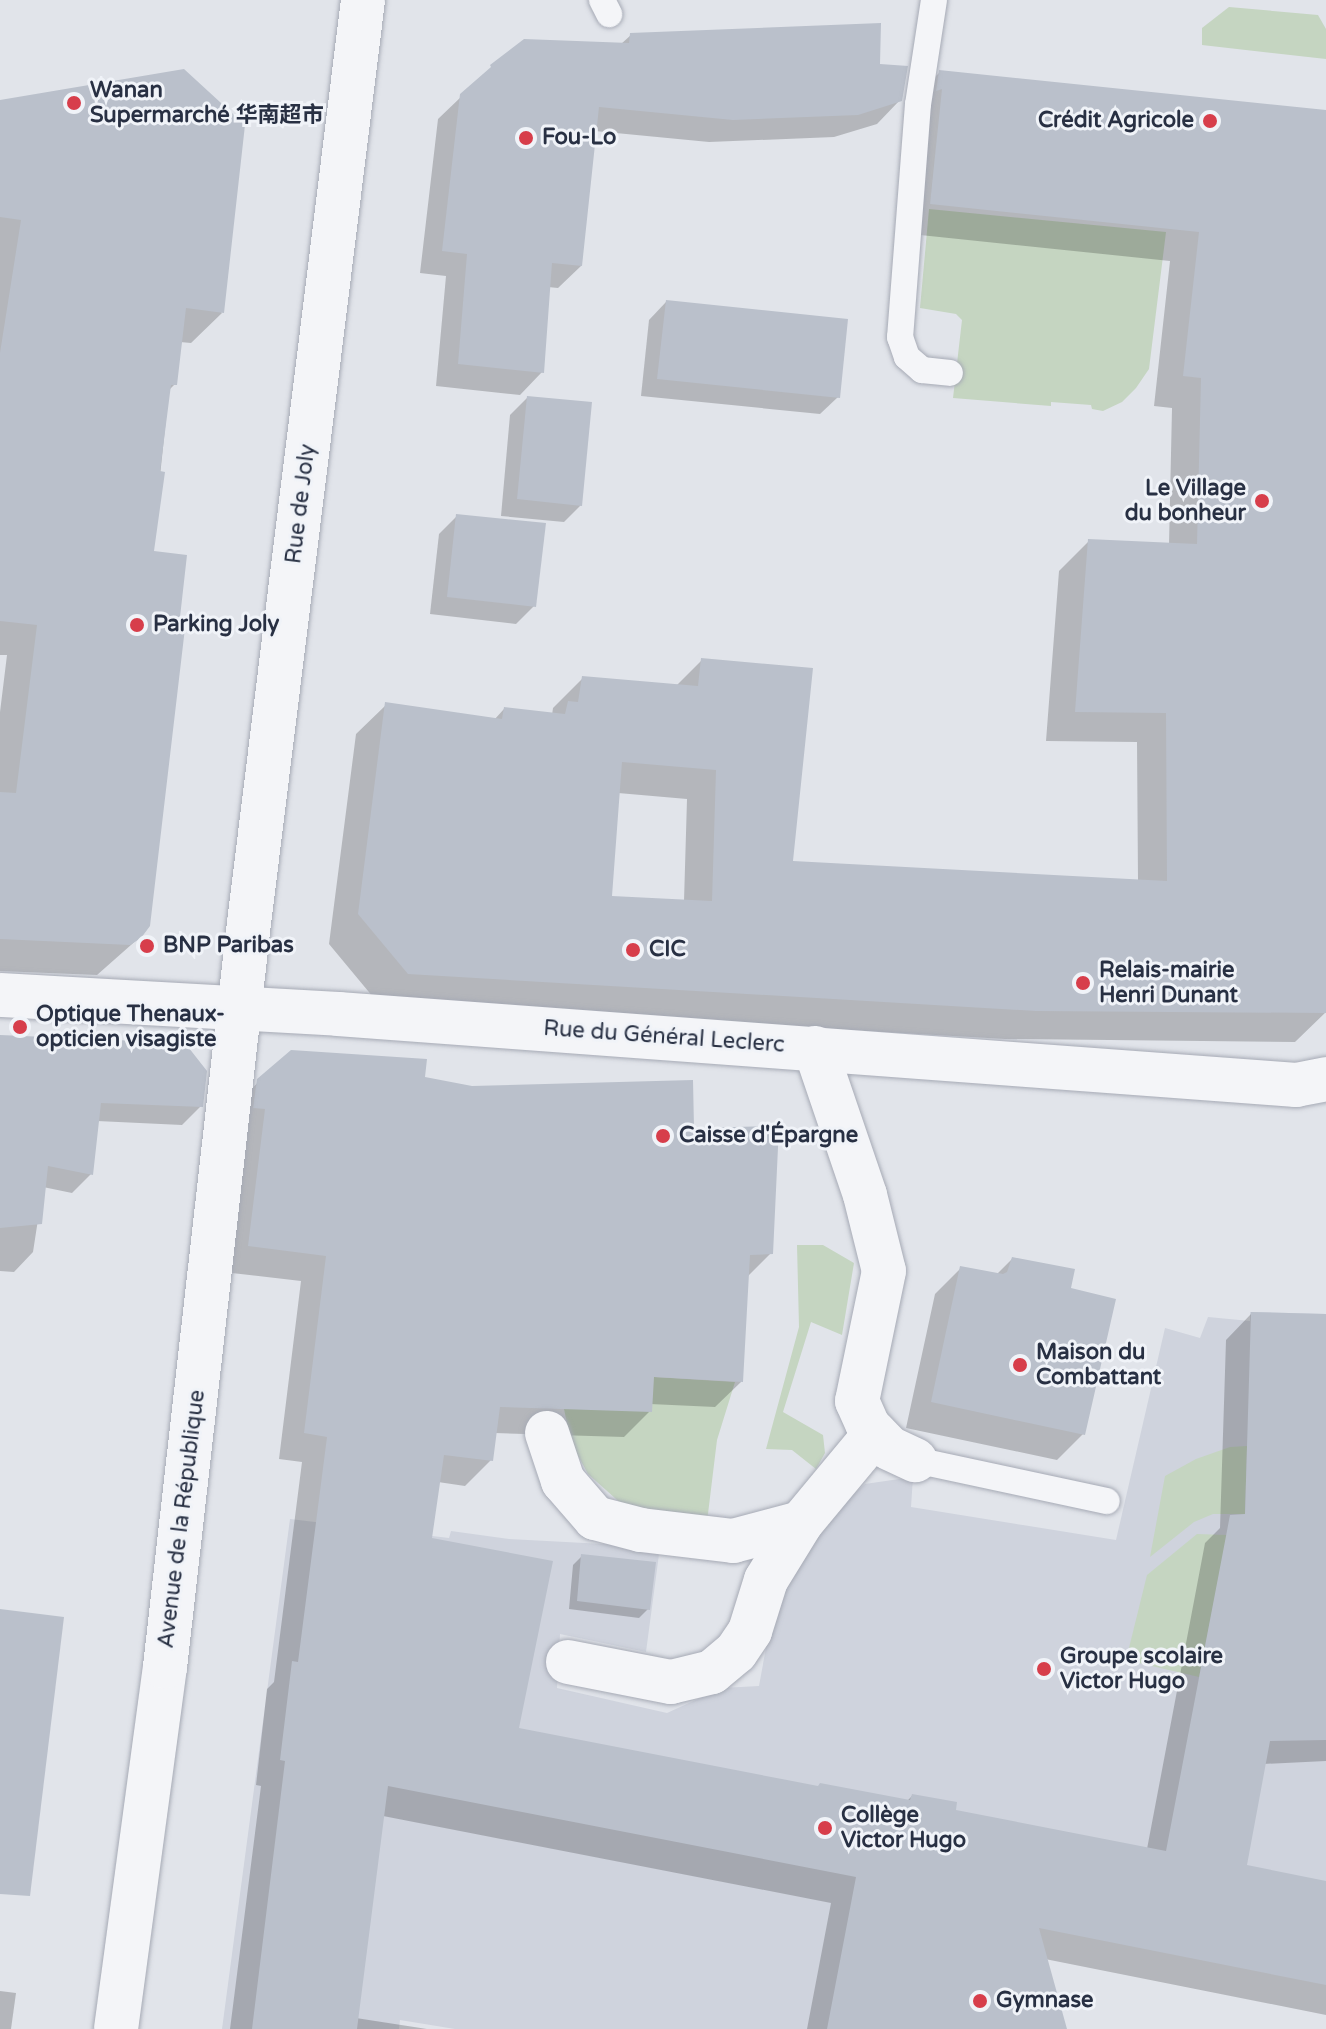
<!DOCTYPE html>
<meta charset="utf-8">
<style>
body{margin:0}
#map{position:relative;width:1326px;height:2029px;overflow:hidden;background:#e1e4ea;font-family:"Varela Round","Noto Sans SC",sans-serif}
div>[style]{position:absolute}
.built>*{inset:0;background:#cfd3dd}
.green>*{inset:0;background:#c5d5c1}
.shadow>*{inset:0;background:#0003}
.building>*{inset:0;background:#bac0cb}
.roads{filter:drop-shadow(0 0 2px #a6aab5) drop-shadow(0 0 2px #a6aab5)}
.service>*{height:26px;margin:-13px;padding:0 13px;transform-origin:13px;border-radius:13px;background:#f4f5f8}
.minor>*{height:44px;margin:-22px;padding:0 22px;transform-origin:22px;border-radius:22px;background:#f4f5f8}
.dots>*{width:22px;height:22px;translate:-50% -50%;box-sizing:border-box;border:4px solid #f0f3f8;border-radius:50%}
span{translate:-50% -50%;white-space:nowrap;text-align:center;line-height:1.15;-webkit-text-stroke:6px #f0f3f8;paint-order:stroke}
.poi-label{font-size:22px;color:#283043;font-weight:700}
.left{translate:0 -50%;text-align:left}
.right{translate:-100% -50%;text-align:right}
.street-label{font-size:22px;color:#283043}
</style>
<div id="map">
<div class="built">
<div style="clip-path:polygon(1250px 1312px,1326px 1314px,1326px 1962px,913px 1885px,860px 2029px,455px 2029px,400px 2020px,399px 2029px,222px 2029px,290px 1519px,449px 1538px,451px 1531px,509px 1539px,660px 1547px,646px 1652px,560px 1634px,557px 1688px,667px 1713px,722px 1688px,759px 1686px,774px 1604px,829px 1516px,865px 1484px,913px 1477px,911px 1507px,1116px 1540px,1165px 1328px,1200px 1338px,1208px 1317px,1250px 1321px)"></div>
</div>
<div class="green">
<div style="clip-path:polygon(1229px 7px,1318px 15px,1326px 29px,1326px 59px,1202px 45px,1202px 28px)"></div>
<div style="clip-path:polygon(929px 209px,1166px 232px,1149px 369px,1136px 388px,1122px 402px,1103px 411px,1092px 409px,1091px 405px,1051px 402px,1051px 406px,953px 398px,962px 320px,956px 314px,920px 308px)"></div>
<div style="clip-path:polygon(797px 1245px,823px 1245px,854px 1263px,842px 1335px,811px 1322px,783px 1412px,823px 1435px,825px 1453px,816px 1469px,792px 1450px,766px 1449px,799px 1327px)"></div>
<div style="clip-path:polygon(654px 1377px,735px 1382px,717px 1440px,707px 1522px,625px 1507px,588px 1474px,571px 1443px,564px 1409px)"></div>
<div style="clip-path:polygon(1247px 1446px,1245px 1514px,1213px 1514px,1194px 1522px,1150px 1557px,1165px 1476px,1196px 1459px,1230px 1447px)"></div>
<div style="clip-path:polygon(1197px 1534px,1227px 1535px,1199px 1677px,1126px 1660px,1147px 1575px)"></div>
</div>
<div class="shadow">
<div style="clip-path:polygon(631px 35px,878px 65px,900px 100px,877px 124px,834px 137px,709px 142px,595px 131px,581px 266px,558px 288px,548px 287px,542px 372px,520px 395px,436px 386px,446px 276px,420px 273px,438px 119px,462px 96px,621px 44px)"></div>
<div style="clip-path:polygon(evenodd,940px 72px,1326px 112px,1326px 1012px,1295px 1042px,1005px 1039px,378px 1003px,329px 944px,356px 734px,386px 705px,494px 720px,504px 709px,552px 715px,553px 708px,583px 678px,676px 686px,702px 660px,791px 863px,1138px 882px,1137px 742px,1046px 741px,1059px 571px,1089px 541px,1169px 545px,1172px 408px,1154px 406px,1170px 261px,901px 233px,910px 102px,940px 72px,618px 793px,687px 799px,684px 901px,609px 897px,618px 793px)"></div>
<div style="clip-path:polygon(0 103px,222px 313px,191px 343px,180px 342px,175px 384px,169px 390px,152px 553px,140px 937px,97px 975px,0 971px,0 712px,7px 655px,0 655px)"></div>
<div style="clip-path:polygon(666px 302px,838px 397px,820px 414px,641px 396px,649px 320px)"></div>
<div style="clip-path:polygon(527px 398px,581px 505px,564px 522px,501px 516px,510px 415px)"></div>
<div style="clip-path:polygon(457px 516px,534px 606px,516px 624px,430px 614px,439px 534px)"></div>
<div style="clip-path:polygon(0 1036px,201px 1106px,182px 1125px,97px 1121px,91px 1174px,72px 1193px,43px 1187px,33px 1252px,14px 1272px,0 1271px)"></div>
<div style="clip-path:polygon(292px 1052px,425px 1061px,423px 1079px,692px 1130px,771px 1253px,747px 1277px,741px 1382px,715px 1407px,650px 1404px,650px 1411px,624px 1437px,495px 1433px,491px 1460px,465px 1486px,438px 1482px,430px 1540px,517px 1729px,818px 1788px,907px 1801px,912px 1796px,954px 1811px,1147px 1849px,1205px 1543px,1220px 1528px,1226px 1340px,1251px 1314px,1326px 1316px,1326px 1761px,1263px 1764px,1245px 1867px,1326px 1883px,1326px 2015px,1045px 1959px,1065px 2029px,807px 2029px,831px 1903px,383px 1816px,356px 2018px,427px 2029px,230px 2029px,261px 1786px,256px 1785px,267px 1689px,274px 1682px,302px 1462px,279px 1459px,301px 1281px,223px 1272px,231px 1107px)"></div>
<div style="clip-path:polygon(1012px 1259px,1068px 1290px,1083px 1434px,1057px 1460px,906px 1428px,935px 1294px,961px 1268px,996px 1275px)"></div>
<div style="clip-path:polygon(582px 1556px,648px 1609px,639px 1618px,569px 1609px,573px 1565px)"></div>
<div style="clip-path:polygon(0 1991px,16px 1993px,11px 2029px,0 2029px)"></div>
</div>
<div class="building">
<div style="clip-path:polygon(881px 23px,880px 64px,908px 66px,902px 101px,858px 115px,733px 120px,599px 107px,582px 266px,552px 263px,544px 373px,458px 364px,467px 254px,442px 251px,460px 94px,491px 67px,490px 65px,524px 39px,629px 43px,630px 33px)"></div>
<div style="clip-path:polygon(184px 69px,245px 125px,224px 313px,186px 308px,177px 385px,171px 385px,160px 471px,165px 472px,154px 551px,187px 555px,179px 626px,185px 628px,150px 926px,141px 938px,130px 945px,0 939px,0 792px,16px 793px,37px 625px,0 621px,0 353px,21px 220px,0 217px,0 100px)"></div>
<div style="clip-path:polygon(evenodd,939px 70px,1326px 110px,1326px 1013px,1036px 1011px,408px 974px,358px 914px,385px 702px,502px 719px,504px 707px,565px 714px,568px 701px,578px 702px,582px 676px,698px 686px,701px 658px,813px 668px,793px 861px,1167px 881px,1166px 713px,1075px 712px,1088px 539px,1197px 544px,1201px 378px,1183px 376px,1199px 232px,930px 204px,942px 89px,936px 91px,939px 70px,622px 762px,716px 770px,712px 901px,612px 896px,622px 762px)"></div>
<div style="clip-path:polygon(666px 300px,848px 319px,840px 398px,657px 379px)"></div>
<div style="clip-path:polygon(527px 396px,592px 402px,582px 506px,517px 499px)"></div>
<div style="clip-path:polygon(456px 514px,546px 523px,536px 607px,447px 597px)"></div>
<div style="clip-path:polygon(0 1035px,185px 1043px,207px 1071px,203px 1107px,101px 1103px,93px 1175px,48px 1166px,42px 1224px,0 1228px)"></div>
<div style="clip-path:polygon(291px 1050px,427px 1059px,425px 1077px,472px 1086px,693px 1080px,694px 1128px,779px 1126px,773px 1254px,750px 1255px,743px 1382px,654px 1377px,652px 1412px,500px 1407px,493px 1461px,444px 1455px,432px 1538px,553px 1561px,519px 1728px,818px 1786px,820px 1783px,910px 1800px,912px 1794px,957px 1802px,956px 1810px,1166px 1851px,1230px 1515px,1245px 1514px,1251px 1312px,1326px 1314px,1326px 1740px,1270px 1741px,1247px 1865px,1326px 1881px,1326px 1985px,1039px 1928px,1067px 2029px,827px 2029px,856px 1877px,388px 1786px,357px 2029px,252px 2029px,285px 1761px,280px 1760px,292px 1661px,298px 1662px,327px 1437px,304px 1433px,326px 1256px,248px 1246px,265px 1109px,253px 1108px,257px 1079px)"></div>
<div style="clip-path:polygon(1012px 1257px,1075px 1269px,1071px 1288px,1116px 1299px,1085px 1435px,931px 1402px,960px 1266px,1003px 1274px,1007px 1272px)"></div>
<div style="clip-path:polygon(581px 1554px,656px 1562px,650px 1610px,577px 1601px)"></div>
<div style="clip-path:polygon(0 1609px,64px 1617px,30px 1896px,0 1894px)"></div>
</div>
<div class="roads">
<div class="service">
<div style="left:602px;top:0;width:16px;rotate:63deg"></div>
<div style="left:934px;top:0;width:105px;rotate:98.7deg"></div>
<div style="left:918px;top:104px;width:234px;rotate:94.4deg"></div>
<div style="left:900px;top:337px;width:21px;rotate:71deg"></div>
<div style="left:907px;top:357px;width:20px;rotate:41deg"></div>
<div style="left:922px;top:370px;width:28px;rotate:6deg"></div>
<div style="left:915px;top:1460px;width:196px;rotate:12.1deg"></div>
</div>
<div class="minor">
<div style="left:0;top:995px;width:339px;rotate:3.2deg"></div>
<div style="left:338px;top:1014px;width:961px;rotate:4.24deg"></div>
<div style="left:1296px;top:1085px;width:31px;rotate:-11deg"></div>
<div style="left:815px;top:1048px;width:155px;rotate:71.2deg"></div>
<div style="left:865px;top:1195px;width:78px;rotate:76deg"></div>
<div style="left:884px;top:1271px;width:133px;rotate:101.7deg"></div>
<div style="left:857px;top:1401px;width:27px;rotate:66deg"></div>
<div style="left:868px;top:1426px;width:30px;rotate:46deg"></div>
<div style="left:889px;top:1448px;width:29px;rotate:25deg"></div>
<div style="left:547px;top:1433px;width:51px;rotate:71.6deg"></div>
<div style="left:563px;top:1481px;width:49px;rotate:49.1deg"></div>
<div style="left:595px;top:1518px;width:48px;rotate:14.6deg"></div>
<div style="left:641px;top:1530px;width:93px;rotate:6.8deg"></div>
<div style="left:733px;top:1541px;width:70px;rotate:-14.8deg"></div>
<div style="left:568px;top:1662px;width:105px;rotate:11deg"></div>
<div style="left:671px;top:1682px;width:42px;rotate:-13.7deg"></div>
<div style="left:712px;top:1672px;width:31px;rotate:-40deg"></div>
<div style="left:736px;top:1652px;width:25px;rotate:-56deg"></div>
<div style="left:750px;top:1631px;width:53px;rotate:-72.6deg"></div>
<div style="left:766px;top:1580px;width:67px;rotate:-58.4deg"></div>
<div style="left:801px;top:1523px;width:116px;rotate:-50.3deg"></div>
<div style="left:116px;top:2029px;width:365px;rotate:-82.3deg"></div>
<div style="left:165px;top:1667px;width:749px;rotate:-83.56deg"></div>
<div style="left:249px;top:923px;width:930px;rotate:-82.96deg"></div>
</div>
</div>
<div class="dots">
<div style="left:74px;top:103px;background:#d73e4b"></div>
<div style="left:1210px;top:121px;background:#d73e4b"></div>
<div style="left:526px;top:138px;background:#d73e4b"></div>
<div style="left:1262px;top:501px;background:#d73e4b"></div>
<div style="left:137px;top:625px;background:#d73e4b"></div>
<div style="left:147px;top:946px;background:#d73e4b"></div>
<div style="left:633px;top:950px;background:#d73e4b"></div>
<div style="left:1083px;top:983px;background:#d73e4b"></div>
<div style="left:20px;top:1027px;background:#d73e4b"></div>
<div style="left:663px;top:1136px;background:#d73e4b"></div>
<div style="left:1020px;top:1365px;background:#d73e4b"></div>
<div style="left:1044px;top:1669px;background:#d73e4b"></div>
<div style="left:825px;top:1828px;background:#d73e4b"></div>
<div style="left:980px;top:2001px;background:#d73e4b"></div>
</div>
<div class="poi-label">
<span class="left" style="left:90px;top:103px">Wanan<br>Supermarché 华南超市</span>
<span class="right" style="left:1194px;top:121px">Crédit Agricole</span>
<span class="left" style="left:542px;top:138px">Fou-Lo</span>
<span class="right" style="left:1246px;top:501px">Le Village<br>du bonheur</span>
<span class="left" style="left:153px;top:625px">Parking Joly</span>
<span class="left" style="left:163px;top:946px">BNP Paribas</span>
<span class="left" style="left:649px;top:950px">CIC</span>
<span class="left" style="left:1099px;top:983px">Relais-mairie<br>Henri Dunant</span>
<span class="left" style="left:36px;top:1027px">Optique Thenaux-<br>opticien visagiste</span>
<span class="left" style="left:679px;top:1136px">Caisse d'Épargne</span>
<span class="left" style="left:1036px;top:1365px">Maison du<br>Combattant</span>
<span class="left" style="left:1060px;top:1669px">Groupe scolaire<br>Victor Hugo</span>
<span class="left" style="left:841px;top:1828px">Collège<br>Victor Hugo</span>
<span class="left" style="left:996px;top:2001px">Gymnase</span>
</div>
<div class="street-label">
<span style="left:301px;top:504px;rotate:-83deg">Rue de Joly</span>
<span style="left:664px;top:1037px;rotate:4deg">Rue du Général Leclerc</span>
<span style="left:182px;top:1519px;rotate:-83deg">Avenue de la République</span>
</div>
</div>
